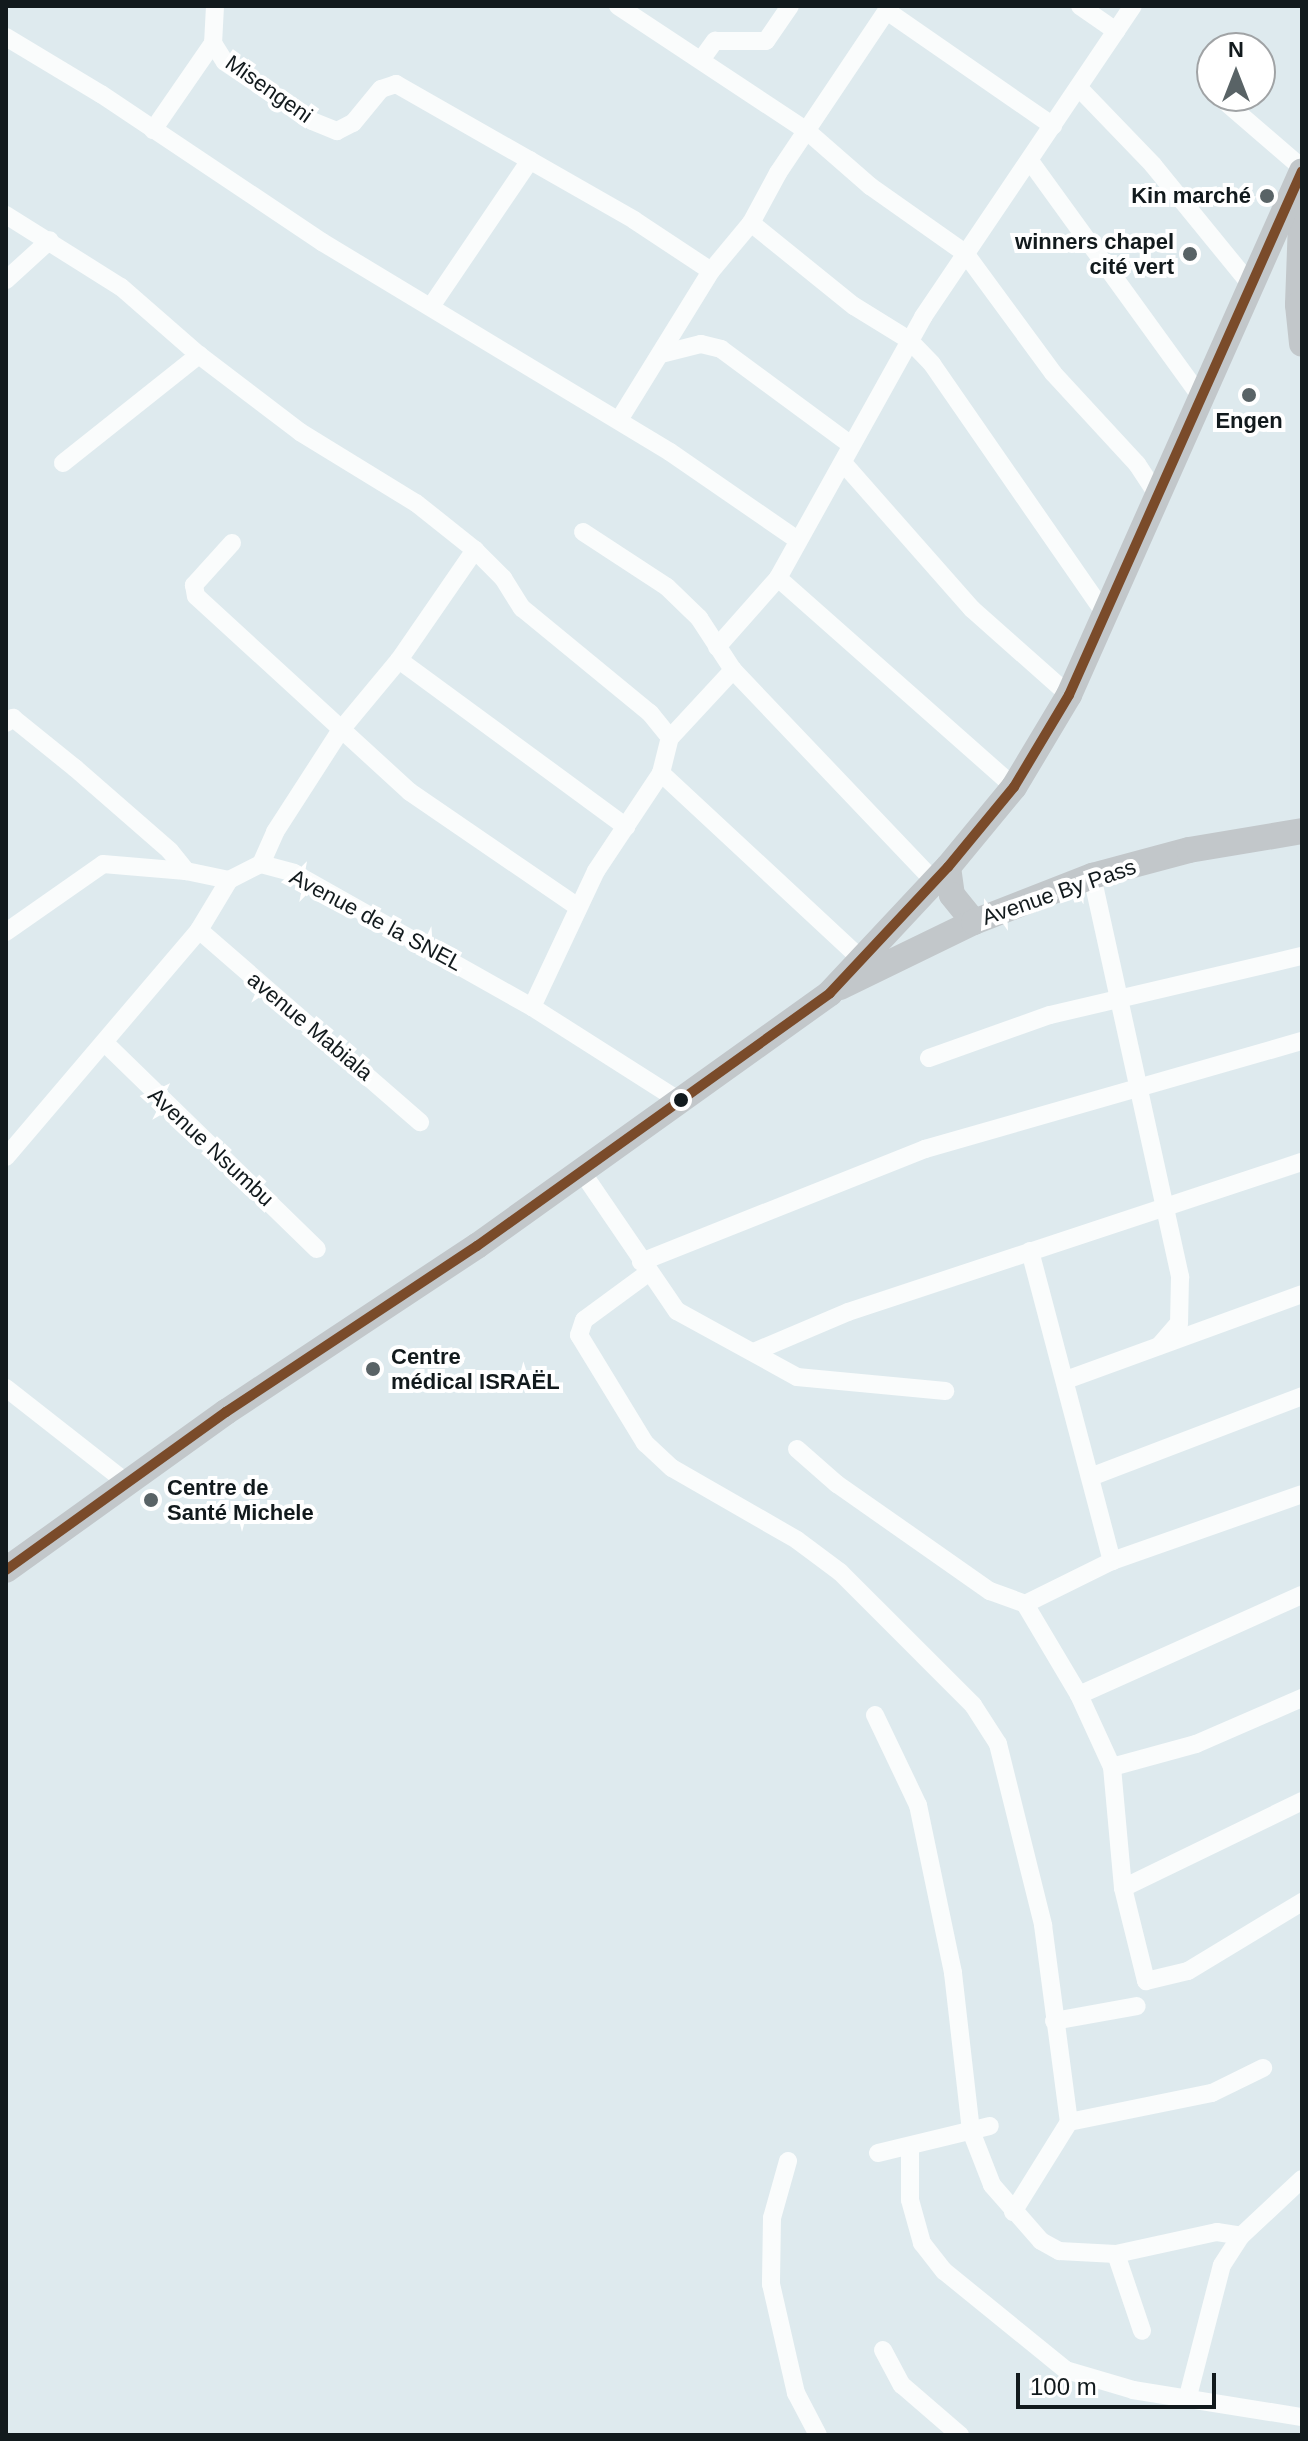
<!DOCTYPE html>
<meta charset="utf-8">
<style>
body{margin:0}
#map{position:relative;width:1308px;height:2441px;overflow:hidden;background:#deeaee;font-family:Helvetica,sans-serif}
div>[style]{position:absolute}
.minor>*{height:18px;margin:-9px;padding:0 9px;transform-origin:9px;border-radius:9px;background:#fafcfc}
.highway>*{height:26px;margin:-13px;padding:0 13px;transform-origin:13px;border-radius:13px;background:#c2c7ca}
.bus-1>*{height:10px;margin:-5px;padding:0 5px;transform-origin:5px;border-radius:5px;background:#7a4b2a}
.dots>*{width:22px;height:22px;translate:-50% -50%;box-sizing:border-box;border:4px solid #fff;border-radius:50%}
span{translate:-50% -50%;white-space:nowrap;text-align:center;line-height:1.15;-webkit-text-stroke:8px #fff;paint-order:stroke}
.street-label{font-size:22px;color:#121a1d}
.poi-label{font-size:22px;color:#121a1d;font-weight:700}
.right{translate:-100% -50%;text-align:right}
.left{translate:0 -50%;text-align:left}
.frame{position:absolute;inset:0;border:8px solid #121a1d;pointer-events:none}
.north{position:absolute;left:1196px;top:32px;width:80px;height:80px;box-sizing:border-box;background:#fff;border:2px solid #a0a3a5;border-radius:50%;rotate:0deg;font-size:22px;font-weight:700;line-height:32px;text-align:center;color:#121a1d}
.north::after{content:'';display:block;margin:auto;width:28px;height:36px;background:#596366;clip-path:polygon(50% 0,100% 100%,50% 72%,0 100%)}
.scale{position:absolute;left:1016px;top:2373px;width:200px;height:36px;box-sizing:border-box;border:4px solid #121a1d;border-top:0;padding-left:10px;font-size:24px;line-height:28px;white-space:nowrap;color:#121a1d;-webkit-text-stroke:6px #fff;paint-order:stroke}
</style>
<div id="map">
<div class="minor">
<div style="left:215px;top:6px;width:37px;rotate:93deg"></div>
<div style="left:213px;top:43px;width:22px;rotate:58deg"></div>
<div style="left:225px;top:62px;width:105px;rotate:34.1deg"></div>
<div style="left:312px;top:121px;width:27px;rotate:22deg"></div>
<div style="left:337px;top:131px;width:18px;rotate:-27deg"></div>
<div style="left:353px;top:123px;width:44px;rotate:-50.5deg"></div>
<div style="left:381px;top:89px;width:16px;rotate:-18deg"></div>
<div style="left:396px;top:84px;width:274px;rotate:29.7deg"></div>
<div style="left:634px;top:220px;width:92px;rotate:33.5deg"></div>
<div style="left:618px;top:6px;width:227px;rotate:33.5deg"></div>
<div style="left:807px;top:131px;width:84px;rotate:41.1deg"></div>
<div style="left:870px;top:186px;width:116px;rotate:35.2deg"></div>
<div style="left:965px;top:253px;width:149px;rotate:53.7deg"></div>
<div style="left:1053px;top:373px;width:124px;rotate:47.3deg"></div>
<div style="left:1137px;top:464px;width:42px;rotate:56.7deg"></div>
<div style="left:1080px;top:6px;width:44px;rotate:34.8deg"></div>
<div style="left:887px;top:11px;width:202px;rotate:34.7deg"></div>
<div style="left:6px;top:37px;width:111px;rotate:31deg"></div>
<div style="left:101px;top:94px;width:266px;rotate:33.8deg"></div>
<div style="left:322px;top:242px;width:406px;rotate:31.1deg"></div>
<div style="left:670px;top:452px;width:153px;rotate:34.6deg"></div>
<div style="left:701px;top:60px;width:24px;rotate:-54deg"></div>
<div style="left:715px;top:41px;width:51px"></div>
<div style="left:766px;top:41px;width:42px;rotate:-55.6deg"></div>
<div style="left:1079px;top:88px;width:107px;rotate:46.1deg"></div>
<div style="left:1153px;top:165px;width:154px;rotate:50.8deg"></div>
<div style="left:1222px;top:99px;width:106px;rotate:40.8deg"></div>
<div style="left:153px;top:130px;width:106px;rotate:-55.4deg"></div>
<div style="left:1030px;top:161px;width:291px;rotate:54.1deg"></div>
<div style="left:6px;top:215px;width:136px;rotate:32.1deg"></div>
<div style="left:121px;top:287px;width:103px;rotate:41.1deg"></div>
<div style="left:199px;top:355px;width:127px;rotate:37.3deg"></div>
<div style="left:300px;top:432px;width:136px;rotate:31.5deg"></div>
<div style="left:416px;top:503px;width:75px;rotate:38.5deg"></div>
<div style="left:475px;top:550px;width:40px;rotate:45deg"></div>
<div style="left:503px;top:578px;width:36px;rotate:58deg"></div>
<div style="left:522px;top:608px;width:166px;rotate:39.4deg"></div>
<div style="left:650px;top:713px;width:32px;rotate:51deg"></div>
<div style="left:751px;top:223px;width:132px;rotate:38.9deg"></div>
<div style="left:854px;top:306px;width:65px;rotate:31.7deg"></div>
<div style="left:909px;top:340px;width:33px;rotate:46deg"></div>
<div style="left:932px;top:364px;width:308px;rotate:55.3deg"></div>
<div style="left:6px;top:280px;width:59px;rotate:-42.3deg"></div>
<div style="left:432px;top:305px;width:175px;rotate:-55.9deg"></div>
<div style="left:661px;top:354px;width:41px;rotate:-14deg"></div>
<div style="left:701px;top:344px;width:21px;rotate:14deg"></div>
<div style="left:721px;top:349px;width:160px;rotate:36.4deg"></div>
<div style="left:619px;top:420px;width:175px;rotate:-58.3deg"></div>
<div style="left:711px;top:271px;width:62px;rotate:-50.2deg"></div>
<div style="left:751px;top:223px;width:57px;rotate:-61.6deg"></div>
<div style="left:778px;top:173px;width:201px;rotate:-56.2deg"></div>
<div style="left:63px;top:463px;width:174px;rotate:-38.5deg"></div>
<div style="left:845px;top:465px;width:192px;rotate:48.6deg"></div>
<div style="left:972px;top:609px;width:130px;rotate:41.6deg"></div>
<div style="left:583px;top:532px;width:100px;rotate:33.2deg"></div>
<div style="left:667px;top:587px;width:45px;rotate:44.1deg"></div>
<div style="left:699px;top:618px;width:62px;rotate:56.8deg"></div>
<div style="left:733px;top:670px;width:291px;rotate:46.4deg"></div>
<div style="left:232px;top:543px;width:57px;rotate:132.1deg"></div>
<div style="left:194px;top:585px;width:11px;rotate:80deg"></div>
<div style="left:196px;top:596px;width:290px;rotate:42.5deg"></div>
<div style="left:410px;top:792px;width:204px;rotate:34.4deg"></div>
<div style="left:778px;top:578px;width:315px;rotate:41.5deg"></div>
<div style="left:717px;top:647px;width:92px;rotate:-48.5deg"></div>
<div style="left:778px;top:578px;width:299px;rotate:-60.9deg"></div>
<div style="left:923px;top:317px;width:375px;rotate:-56deg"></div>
<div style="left:399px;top:660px;width:282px;rotate:36.3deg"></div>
<div style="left:6px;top:723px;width:9px;rotate:-36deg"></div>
<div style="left:13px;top:718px;width:80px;rotate:38.9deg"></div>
<div style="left:75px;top:768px;width:126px;rotate:41.1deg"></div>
<div style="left:170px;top:851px;width:26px;rotate:51deg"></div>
<div style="left:186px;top:871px;width:44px;rotate:11.8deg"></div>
<div style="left:229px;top:880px;width:36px;rotate:-27deg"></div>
<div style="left:261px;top:864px;width:34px;rotate:15deg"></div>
<div style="left:294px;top:873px;width:273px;rotate:29.4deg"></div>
<div style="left:532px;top:1007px;width:173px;rotate:32.5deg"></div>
<div style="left:661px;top:773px;width:270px;rotate:42.9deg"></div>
<div style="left:261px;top:864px;width:35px;rotate:-66deg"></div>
<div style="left:275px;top:832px;width:120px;rotate:-57.2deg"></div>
<div style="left:340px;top:731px;width:92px;rotate:-50.3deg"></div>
<div style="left:399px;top:660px;width:134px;rotate:-55.4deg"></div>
<div style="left:1092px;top:876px;width:411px;rotate:77.6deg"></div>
<div style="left:1180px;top:1277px;width:46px;rotate:91.2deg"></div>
<div style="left:1179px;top:1323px;width:30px;rotate:131deg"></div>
<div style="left:199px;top:930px;width:293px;rotate:41deg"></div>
<div style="left:6px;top:932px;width:118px;rotate:-35deg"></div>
<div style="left:103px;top:864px;width:83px;rotate:4.8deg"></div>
<div style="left:532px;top:1007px;width:150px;rotate:-64.8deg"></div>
<div style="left:596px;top:871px;width:118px;rotate:-56.4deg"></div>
<div style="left:661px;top:773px;width:36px;rotate:-76deg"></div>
<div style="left:670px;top:738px;width:93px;rotate:-47.2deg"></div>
<div style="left:106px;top:1044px;width:294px;rotate:44.2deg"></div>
<div style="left:929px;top:1058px;width:128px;rotate:-19.6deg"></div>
<div style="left:1050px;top:1015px;width:259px;rotate:-13.2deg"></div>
<div style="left:6px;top:1157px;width:298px;rotate:-49.6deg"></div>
<div style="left:199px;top:930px;width:58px;rotate:-59deg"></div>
<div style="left:580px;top:1169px;width:172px;rotate:55.7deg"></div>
<div style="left:677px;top:1311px;width:137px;rotate:28.8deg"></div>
<div style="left:797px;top:1377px;width:149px;rotate:5.4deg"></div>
<div style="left:1030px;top:1251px;width:321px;rotate:75.2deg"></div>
<div style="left:641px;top:1262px;width:306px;rotate:-21.7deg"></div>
<div style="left:925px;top:1149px;width:392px;rotate:-16deg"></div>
<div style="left:648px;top:1273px;width:79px;rotate:143.7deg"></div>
<div style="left:584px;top:1320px;width:16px;rotate:108deg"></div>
<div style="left:579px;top:1335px;width:127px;rotate:58.6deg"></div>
<div style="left:645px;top:1443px;width:37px;rotate:43deg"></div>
<div style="left:672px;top:1468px;width:144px;rotate:29.9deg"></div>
<div style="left:797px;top:1540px;width:54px;rotate:36.7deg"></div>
<div style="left:840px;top:1572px;width:188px;rotate:45deg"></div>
<div style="left:973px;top:1705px;width:46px;rotate:57.3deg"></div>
<div style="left:998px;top:1744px;width:187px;rotate:76deg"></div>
<div style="left:1043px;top:1925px;width:199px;rotate:82.5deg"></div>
<div style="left:1069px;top:2122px;width:146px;rotate:-11.5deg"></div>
<div style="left:1212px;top:2093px;width:57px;rotate:-26.1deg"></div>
<div style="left:756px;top:1351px;width:100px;rotate:-23deg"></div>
<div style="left:848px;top:1312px;width:478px;rotate:-18.3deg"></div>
<div style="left:1066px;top:1380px;width:251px;rotate:-20deg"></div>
<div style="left:6px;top:1388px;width:154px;rotate:38.1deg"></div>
<div style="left:797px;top:1449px;width:53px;rotate:41.2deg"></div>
<div style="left:837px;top:1484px;width:187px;rotate:35deg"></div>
<div style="left:990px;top:1591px;width:37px;rotate:20deg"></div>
<div style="left:1025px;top:1604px;width:106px;rotate:59.3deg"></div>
<div style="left:1079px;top:1695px;width:79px;rotate:65.4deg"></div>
<div style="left:1112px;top:1767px;width:121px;rotate:84.8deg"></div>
<div style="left:1123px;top:1888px;width:96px;rotate:76.1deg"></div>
<div style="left:1146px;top:1981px;width:43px;rotate:-13.4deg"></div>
<div style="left:1188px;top:1971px;width:133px;rotate:-31.2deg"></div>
<div style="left:1093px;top:1476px;width:224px;rotate:-20.9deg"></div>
<div style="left:1025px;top:1604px;width:97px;rotate:-26.3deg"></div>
<div style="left:1112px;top:1561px;width:201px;rotate:-19.4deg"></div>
<div style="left:1079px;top:1695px;width:244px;rotate:-24.2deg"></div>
<div style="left:875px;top:1715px;width:100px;rotate:64.5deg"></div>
<div style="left:918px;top:1805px;width:172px;rotate:78.2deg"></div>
<div style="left:953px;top:1973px;width:159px;rotate:83.5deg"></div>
<div style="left:971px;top:2131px;width:58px;rotate:68.7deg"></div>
<div style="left:992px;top:2185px;width:74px;rotate:48.8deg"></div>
<div style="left:1041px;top:2241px;width:21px;rotate:29deg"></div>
<div style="left:1059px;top:2251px;width:57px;rotate:3deg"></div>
<div style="left:1116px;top:2254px;width:103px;rotate:-12.3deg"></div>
<div style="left:1217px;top:2232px;width:24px;rotate:9deg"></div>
<div style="left:1112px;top:1767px;width:87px;rotate:-15.3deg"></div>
<div style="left:1196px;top:1744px;width:116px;rotate:-23.5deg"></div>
<div style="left:1123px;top:1888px;width:199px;rotate:-25.9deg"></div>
<div style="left:1054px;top:2021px;width:84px;rotate:-10.2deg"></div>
<div style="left:910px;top:2147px;width:53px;rotate:90deg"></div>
<div style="left:910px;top:2200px;width:45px;rotate:74.4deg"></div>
<div style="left:922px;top:2243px;width:36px;rotate:52deg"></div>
<div style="left:944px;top:2271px;width:157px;rotate:39.1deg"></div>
<div style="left:1066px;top:2370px;width:70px;rotate:16.6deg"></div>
<div style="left:1133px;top:2390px;width:171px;rotate:9.1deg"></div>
<div style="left:878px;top:2153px;width:115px;rotate:-13.6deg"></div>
<div style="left:788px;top:2161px;width:59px;rotate:105.7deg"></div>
<div style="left:772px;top:2218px;width:66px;rotate:90.9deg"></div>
<div style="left:771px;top:2284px;width:112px;rotate:77.1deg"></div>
<div style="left:796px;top:2393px;width:47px;rotate:62.4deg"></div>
<div style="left:1013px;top:2212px;width:106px;rotate:-58.1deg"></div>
<div style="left:1116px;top:2254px;width:81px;rotate:71.3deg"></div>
<div style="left:883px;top:2350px;width:40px;rotate:62deg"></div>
<div style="left:902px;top:2385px;width:77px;rotate:40.8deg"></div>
<div style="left:1187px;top:2400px;width:139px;rotate:-75.5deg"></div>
<div style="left:1222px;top:2265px;width:35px;rotate:-57deg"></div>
<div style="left:1241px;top:2236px;width:83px;rotate:-43.1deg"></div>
</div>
<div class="highway">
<div style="left:1302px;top:195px;width:110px;rotate:92.1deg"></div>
<div style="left:1298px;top:305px;width:39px;rotate:84deg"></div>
<div style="left:948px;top:867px;width:28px;rotate:82deg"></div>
<div style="left:952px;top:895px;width:35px;rotate:51deg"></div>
<div style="left:840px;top:987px;width:149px;rotate:-25.9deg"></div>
<div style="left:974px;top:922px;width:127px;rotate:-21.3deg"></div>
<div style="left:1092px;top:876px;width:100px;rotate:-15deg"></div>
<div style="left:1189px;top:850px;width:115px;rotate:-9.5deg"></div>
<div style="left:6px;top:1570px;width:271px;rotate:-35.7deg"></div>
<div style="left:226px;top:1412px;width:301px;rotate:-33.5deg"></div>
<div style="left:477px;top:1246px;width:434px;rotate:-35.6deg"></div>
<div style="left:830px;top:993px;width:173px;rotate:-46.9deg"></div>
<div style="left:948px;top:867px;width:104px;rotate:-50.5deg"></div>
<div style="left:1014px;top:787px;width:107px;rotate:-59.1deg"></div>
<div style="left:1069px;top:695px;width:573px;rotate:-66.03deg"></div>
</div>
<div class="bus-1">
<div style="left:6px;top:1570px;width:271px;rotate:-35.7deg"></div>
<div style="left:226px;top:1412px;width:301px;rotate:-33.5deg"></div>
<div style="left:477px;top:1246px;width:434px;rotate:-35.6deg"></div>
<div style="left:830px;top:993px;width:173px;rotate:-46.9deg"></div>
<div style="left:948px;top:867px;width:104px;rotate:-50.5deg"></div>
<div style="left:1014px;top:787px;width:107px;rotate:-59.1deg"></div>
<div style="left:1069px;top:695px;width:573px;rotate:-66.03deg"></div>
</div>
<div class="dots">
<div style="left:1267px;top:196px;background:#596366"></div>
<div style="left:1190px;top:254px;background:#596366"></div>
<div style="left:1249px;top:395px;background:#596366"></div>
<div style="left:681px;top:1100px;background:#121a1d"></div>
<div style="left:373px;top:1369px;background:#596366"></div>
<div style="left:151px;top:1500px;background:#596366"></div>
</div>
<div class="street-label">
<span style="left:269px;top:89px;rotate:35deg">Misengeni</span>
<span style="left:1059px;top:892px;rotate:-19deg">Avenue By Pass</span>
<span style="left:376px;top:920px;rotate:28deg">Avenue de la SNEL</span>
<span style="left:310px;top:1026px;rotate:40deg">avenue Mabiala</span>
<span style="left:211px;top:1147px;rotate:43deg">Avenue Nsumbu</span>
</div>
<div class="poi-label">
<span class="right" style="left:1251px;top:196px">Kin marché</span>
<span class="right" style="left:1174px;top:254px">winners chapel<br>cité vert</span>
<span style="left:1249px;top:421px">Engen</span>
<span class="left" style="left:391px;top:1369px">Centre<br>médical ISRAËL</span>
<span class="left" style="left:167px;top:1500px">Centre de<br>Santé Michele</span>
</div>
<div class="frame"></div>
<div class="north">N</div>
<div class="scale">100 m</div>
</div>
